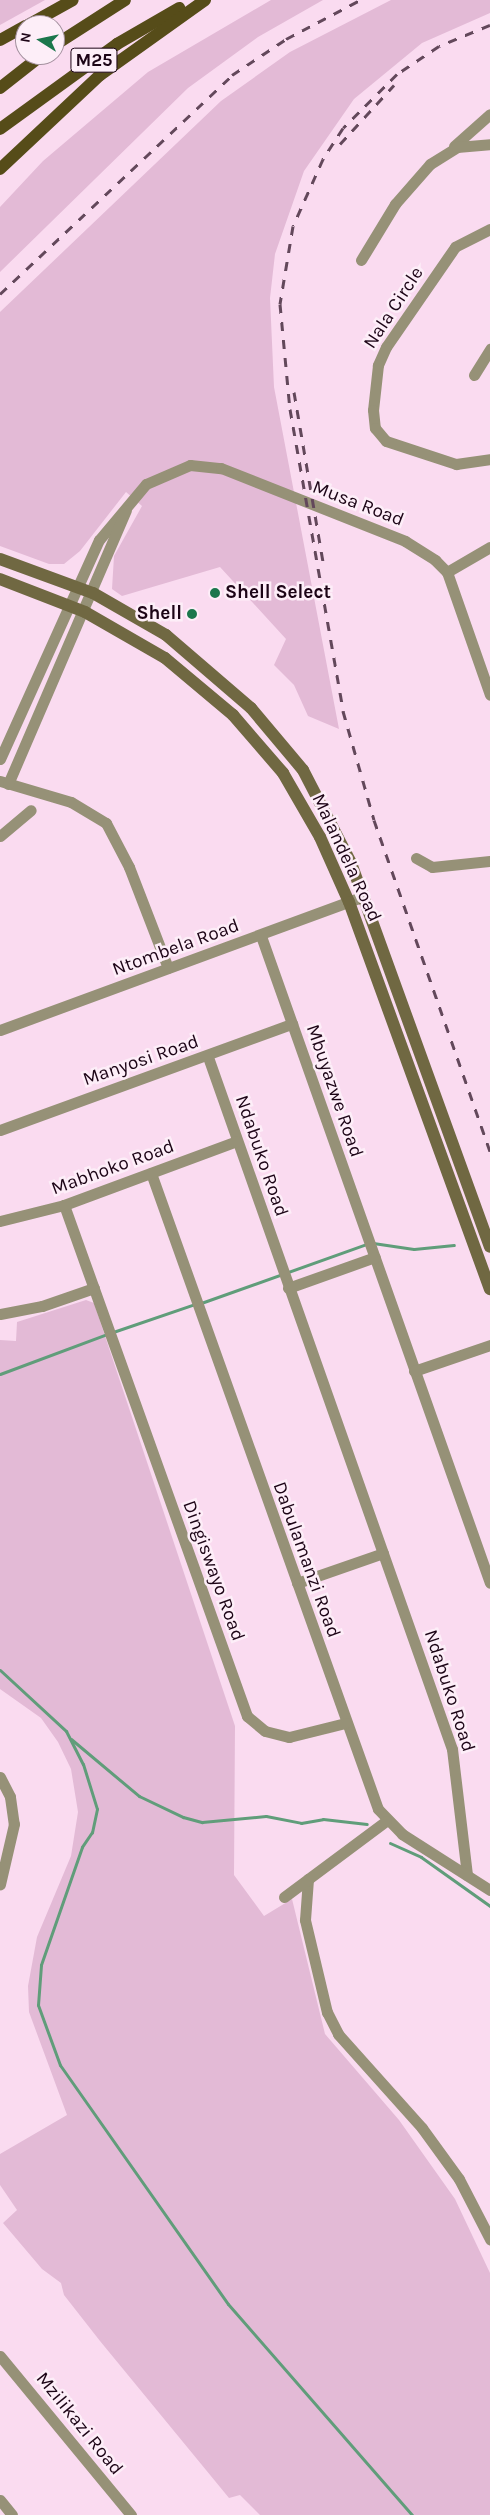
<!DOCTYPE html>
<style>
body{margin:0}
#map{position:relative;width:490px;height:2515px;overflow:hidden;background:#fadbf0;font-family:Karla,sans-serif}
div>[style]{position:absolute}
.green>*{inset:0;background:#e3bad6}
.stream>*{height:3px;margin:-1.5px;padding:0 1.5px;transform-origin:1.5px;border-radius:1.5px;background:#609d7a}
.street>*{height:11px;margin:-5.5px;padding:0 5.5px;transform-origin:5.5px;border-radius:5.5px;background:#969177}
.secondary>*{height:12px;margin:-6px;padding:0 6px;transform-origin:6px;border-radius:6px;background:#706842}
.primary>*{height:12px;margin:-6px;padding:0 6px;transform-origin:6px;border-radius:6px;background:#564c19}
.rail>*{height:3px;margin-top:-1.5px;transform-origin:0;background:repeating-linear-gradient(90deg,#63485b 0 9px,transparent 0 18px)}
.dots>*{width:14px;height:14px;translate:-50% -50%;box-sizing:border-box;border:2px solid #fdeef8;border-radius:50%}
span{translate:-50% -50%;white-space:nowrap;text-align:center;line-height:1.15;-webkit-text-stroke:5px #fdeef8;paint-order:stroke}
.shield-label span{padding:1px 4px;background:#fdeef8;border:1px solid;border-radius:4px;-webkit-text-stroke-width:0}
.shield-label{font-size:18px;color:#1c0416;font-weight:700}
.street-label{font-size:19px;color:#1c0416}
.poi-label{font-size:19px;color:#1c0416;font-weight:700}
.left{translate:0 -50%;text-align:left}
.right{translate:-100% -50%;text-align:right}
.north{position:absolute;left:15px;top:15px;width:50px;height:50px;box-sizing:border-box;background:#fdeef8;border:1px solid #a3909e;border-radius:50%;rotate:280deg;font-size:14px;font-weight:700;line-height:20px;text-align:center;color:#1c0416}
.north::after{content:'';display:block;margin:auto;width:18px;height:22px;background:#1b774c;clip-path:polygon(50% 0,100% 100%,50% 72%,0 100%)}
</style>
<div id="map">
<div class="green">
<div style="clip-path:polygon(0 0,45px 0,0 25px)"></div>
<div style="clip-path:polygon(271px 0,323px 0,258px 37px,188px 88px,0 272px,0 207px,43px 161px,148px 72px)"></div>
<div style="clip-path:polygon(391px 0,490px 0,490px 13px,422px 43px,354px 99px,304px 171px,275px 254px,270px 298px,274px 387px,339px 729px,308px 716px,294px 685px,274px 665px,286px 639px,220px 567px,122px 596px,112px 589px,114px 556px,142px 506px,126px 492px,80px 551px,64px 564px,49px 564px,0 546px,0 312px,221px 101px,290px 52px)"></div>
<div style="clip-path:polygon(86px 1300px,94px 1303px,235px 1726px,234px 1875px,264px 1916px,292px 1899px,325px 2034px,399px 2120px,455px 2199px,490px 2273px,490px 2515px,260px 2515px,240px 2495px,229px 2498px,100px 2341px,64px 2295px,61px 2283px,42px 2269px,3px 2223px,17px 2210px,0 2185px,0 2154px,67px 2115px,29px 2012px,28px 1986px,37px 1937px,71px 1856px,78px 1812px,71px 1769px,58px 1742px,41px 1718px,0 1689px,0 1340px,16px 1341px,17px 1322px)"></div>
</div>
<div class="stream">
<div style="left:373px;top:1243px;width:41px;rotate:8.3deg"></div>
<div style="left:414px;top:1249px;width:40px;rotate:-5.7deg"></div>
<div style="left:201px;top:1303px;width:176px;rotate:-19.6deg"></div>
<div style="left:113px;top:1332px;width:87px;rotate:-18.9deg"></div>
<div style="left:0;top:1374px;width:114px;rotate:-20.5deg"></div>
<div style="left:0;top:1670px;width:90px;rotate:42.7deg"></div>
<div style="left:66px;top:1731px;width:37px;rotate:63deg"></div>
<div style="left:83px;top:1764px;width:47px;rotate:72.7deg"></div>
<div style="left:97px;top:1809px;width:24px;rotate:102deg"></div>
<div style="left:92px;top:1832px;width:18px;rotate:124deg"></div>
<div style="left:82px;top:1847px;width:125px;rotate:109.2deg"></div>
<div style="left:41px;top:1965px;width:40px;rotate:94.3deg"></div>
<div style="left:38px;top:2005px;width:64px;rotate:69.9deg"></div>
<div style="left:60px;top:2065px;width:292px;rotate:54.9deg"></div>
<div style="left:228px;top:2304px;width:280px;rotate:48.9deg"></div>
<div style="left:71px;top:1739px;width:89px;rotate:40deg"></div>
<div style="left:139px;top:1796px;width:49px;rotate:25.5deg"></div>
<div style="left:183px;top:1817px;width:20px;rotate:15deg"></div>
<div style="left:202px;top:1822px;width:64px;rotate:-5.4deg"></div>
<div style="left:266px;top:1816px;width:36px;rotate:11deg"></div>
<div style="left:301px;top:1823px;width:22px;rotate:-10deg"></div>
<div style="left:323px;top:1819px;width:44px;rotate:6.5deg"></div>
<div style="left:390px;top:1843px;width:34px;rotate:24deg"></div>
<div style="left:421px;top:1857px;width:85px;rotate:35.4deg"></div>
</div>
<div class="street">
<div style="left:454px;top:146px;width:48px;rotate:-41.6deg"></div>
<div style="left:490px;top:229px;width:39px;rotate:153deg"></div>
<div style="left:455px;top:247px;width:121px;rotate:124.6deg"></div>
<div style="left:386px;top:347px;width:20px;rotate:114deg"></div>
<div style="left:378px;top:365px;width:45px;rotate:96.3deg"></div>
<div style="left:373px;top:410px;width:18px;rotate:84deg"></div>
<div style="left:375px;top:428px;width:17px;rotate:50deg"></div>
<div style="left:386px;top:441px;width:74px;rotate:18.2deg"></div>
<div style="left:456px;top:464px;width:34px;rotate:-8deg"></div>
<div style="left:361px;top:260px;width:66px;rotate:-58.7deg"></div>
<div style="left:395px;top:204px;width:53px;rotate:-48.8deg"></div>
<div style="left:430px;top:164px;width:32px;rotate:-32deg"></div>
<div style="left:457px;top:147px;width:33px;rotate:-5deg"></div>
<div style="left:474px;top:375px;width:31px;rotate:-58deg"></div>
<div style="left:447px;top:572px;width:50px;rotate:-30.2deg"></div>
<div style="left:0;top:759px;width:240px;rotate:-65.7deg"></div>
<div style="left:99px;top:540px;width:73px;rotate:-50deg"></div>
<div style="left:146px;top:484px;width:48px;rotate:-23.4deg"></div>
<div style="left:190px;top:465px;width:31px;rotate:6deg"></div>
<div style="left:221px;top:468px;width:198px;rotate:21.6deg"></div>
<div style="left:405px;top:541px;width:36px;rotate:32deg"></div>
<div style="left:435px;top:560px;width:17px;rotate:45deg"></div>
<div style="left:447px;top:572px;width:130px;rotate:70.7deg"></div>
<div style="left:0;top:781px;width:74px;rotate:16.5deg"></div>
<div style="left:71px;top:802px;width:41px;rotate:31deg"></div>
<div style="left:106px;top:823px;width:50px;rotate:62.4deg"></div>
<div style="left:129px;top:867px;width:108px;rotate:68.9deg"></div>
<div style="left:8px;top:784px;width:298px;rotate:-66.7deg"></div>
<div style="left:0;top:836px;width:40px;rotate:-40deg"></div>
<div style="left:416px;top:858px;width:18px;rotate:29deg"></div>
<div style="left:432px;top:867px;width:58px;rotate:-5.9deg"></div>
<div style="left:261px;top:936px;width:686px;rotate:70.51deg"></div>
<div style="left:0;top:1030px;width:388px;rotate:-20.2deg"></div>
<div style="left:208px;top:1057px;width:734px;rotate:70.58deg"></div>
<div style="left:452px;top:1749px;width:127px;rotate:83.2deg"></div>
<div style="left:0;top:1130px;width:311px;rotate:-20deg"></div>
<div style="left:151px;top:1173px;width:675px;rotate:70.36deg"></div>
<div style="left:378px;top:1809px;width:35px;rotate:46deg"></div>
<div style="left:402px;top:1834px;width:104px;rotate:32.5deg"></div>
<div style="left:64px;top:1205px;width:543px;rotate:70.3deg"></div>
<div style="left:247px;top:1716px;width:23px;rotate:40deg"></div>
<div style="left:265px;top:1731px;width:25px;rotate:14deg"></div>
<div style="left:289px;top:1737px;width:58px;rotate:-14deg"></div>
<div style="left:0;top:1221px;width:66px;rotate:-14deg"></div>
<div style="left:64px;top:1205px;width:184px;rotate:-20.3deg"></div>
<div style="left:288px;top:1288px;width:92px;rotate:-19.6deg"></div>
<div style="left:0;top:1314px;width:43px;rotate:-10.8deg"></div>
<div style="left:42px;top:1306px;width:55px;rotate:-19.1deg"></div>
<div style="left:414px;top:1371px;width:80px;rotate:-18.9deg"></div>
<div style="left:297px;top:1583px;width:91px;rotate:-19.2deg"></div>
<div style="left:0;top:1777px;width:22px;rotate:63deg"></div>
<div style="left:10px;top:1797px;width:27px;rotate:82deg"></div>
<div style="left:14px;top:1824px;width:62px;rotate:103.1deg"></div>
<div style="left:308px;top:1879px;width:41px;rotate:94.2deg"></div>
<div style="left:305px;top:1920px;width:95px;rotate:76.6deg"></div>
<div style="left:327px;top:2012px;width:25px;rotate:63deg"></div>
<div style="left:338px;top:2034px;width:126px;rotate:48.2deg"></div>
<div style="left:422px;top:2128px;width:63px;rotate:54deg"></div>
<div style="left:459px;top:2179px;width:68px;rotate:62.7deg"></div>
<div style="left:284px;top:1897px;width:127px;rotate:-36.7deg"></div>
<div style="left:0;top:2356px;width:206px;rotate:50.5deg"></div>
<div style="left:0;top:2500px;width:19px;rotate:51deg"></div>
</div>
<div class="secondary">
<div style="left:0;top:559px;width:99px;rotate:20.1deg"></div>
<div style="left:93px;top:593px;width:84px;rotate:29.9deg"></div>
<div style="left:166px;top:635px;width:112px;rotate:40.7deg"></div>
<div style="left:251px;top:708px;width:81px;rotate:50deg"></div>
<div style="left:303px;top:770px;width:105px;rotate:62.7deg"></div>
<div style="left:351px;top:863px;width:408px;rotate:70.1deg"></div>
<div style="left:0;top:579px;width:91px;rotate:21.2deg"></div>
<div style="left:85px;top:612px;width:92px;rotate:29.9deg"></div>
<div style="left:165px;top:658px;width:89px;rotate:40deg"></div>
<div style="left:233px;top:715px;width:77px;rotate:49.2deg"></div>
<div style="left:283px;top:773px;width:74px;rotate:60deg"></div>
<div style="left:320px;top:837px;width:71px;rotate:66deg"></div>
<div style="left:349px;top:902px;width:412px;rotate:70deg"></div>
</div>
<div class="primary">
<div style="left:28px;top:25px;width:51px;rotate:-29.1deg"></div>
<div style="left:0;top:40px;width:29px;rotate:-29deg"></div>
<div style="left:55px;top:45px;width:83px;rotate:-32.7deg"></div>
<div style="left:0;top:88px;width:53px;rotate:-38.2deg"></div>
<div style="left:0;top:129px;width:145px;rotate:-36deg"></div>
<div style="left:117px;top:44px;width:72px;rotate:-30.1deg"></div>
<div style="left:0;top:169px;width:137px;rotate:-43.2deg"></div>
<div style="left:100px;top:75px;width:129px;rotate:-35.5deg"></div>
</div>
<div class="rail">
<div style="left:490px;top:25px;width:55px;rotate:157.6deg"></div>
<div style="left:439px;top:46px;width:50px;rotate:146.3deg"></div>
<div style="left:397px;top:74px;width:76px;rotate:135deg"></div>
<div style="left:343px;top:128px;width:37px;rotate:123deg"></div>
<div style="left:323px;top:159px;width:73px;rotate:114.1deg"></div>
<div style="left:293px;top:226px;width:79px;rotate:99.5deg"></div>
<div style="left:280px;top:304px;width:105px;rotate:84.6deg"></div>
<div style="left:290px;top:409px;width:307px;rotate:80deg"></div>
<div style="left:343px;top:711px;width:113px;rotate:74.1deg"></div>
<div style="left:374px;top:820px;width:351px;rotate:70.7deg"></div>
<div style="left:340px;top:144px;width:80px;rotate:-47.5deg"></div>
<div style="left:0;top:294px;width:319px;rotate:-43.3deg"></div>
<div style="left:232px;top:75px;width:65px;rotate:-33.7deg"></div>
<div style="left:286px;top:39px;width:84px;rotate:-27.8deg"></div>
<div style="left:294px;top:392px;width:172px;rotate:80.3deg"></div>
</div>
<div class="dots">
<div style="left:215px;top:593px;background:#1b774c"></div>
<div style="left:192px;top:614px;background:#1b774c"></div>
</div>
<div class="shield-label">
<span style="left:94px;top:60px">M25</span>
</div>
<div class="street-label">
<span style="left:394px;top:308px;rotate:-57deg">Nala Circle</span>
<span style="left:358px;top:504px;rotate:21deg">Musa Road</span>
<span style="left:346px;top:858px;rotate:65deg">Malandela Road</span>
<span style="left:176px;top:948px;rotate:-20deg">Ntombela Road</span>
<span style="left:141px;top:1061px;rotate:-19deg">Manyosi Road</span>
<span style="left:334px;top:1091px;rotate:71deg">Mbuyazwe Road</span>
<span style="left:261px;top:1156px;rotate:71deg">Ndabuko Road</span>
<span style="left:113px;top:1168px;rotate:-20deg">Mabhoko Road</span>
<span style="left:306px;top:1560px;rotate:70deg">Dabulamanzi Road</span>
<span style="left:213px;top:1571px;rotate:70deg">Dingiswayo Road</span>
<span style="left:449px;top:1691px;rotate:72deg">Ndabuko Road</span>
<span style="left:79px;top:2424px;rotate:51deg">Mzilikazi Road</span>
</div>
<div class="poi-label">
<span class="left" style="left:225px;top:593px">Shell Select</span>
<span class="right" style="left:182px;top:614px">Shell</span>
</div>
<div class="north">N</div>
</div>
